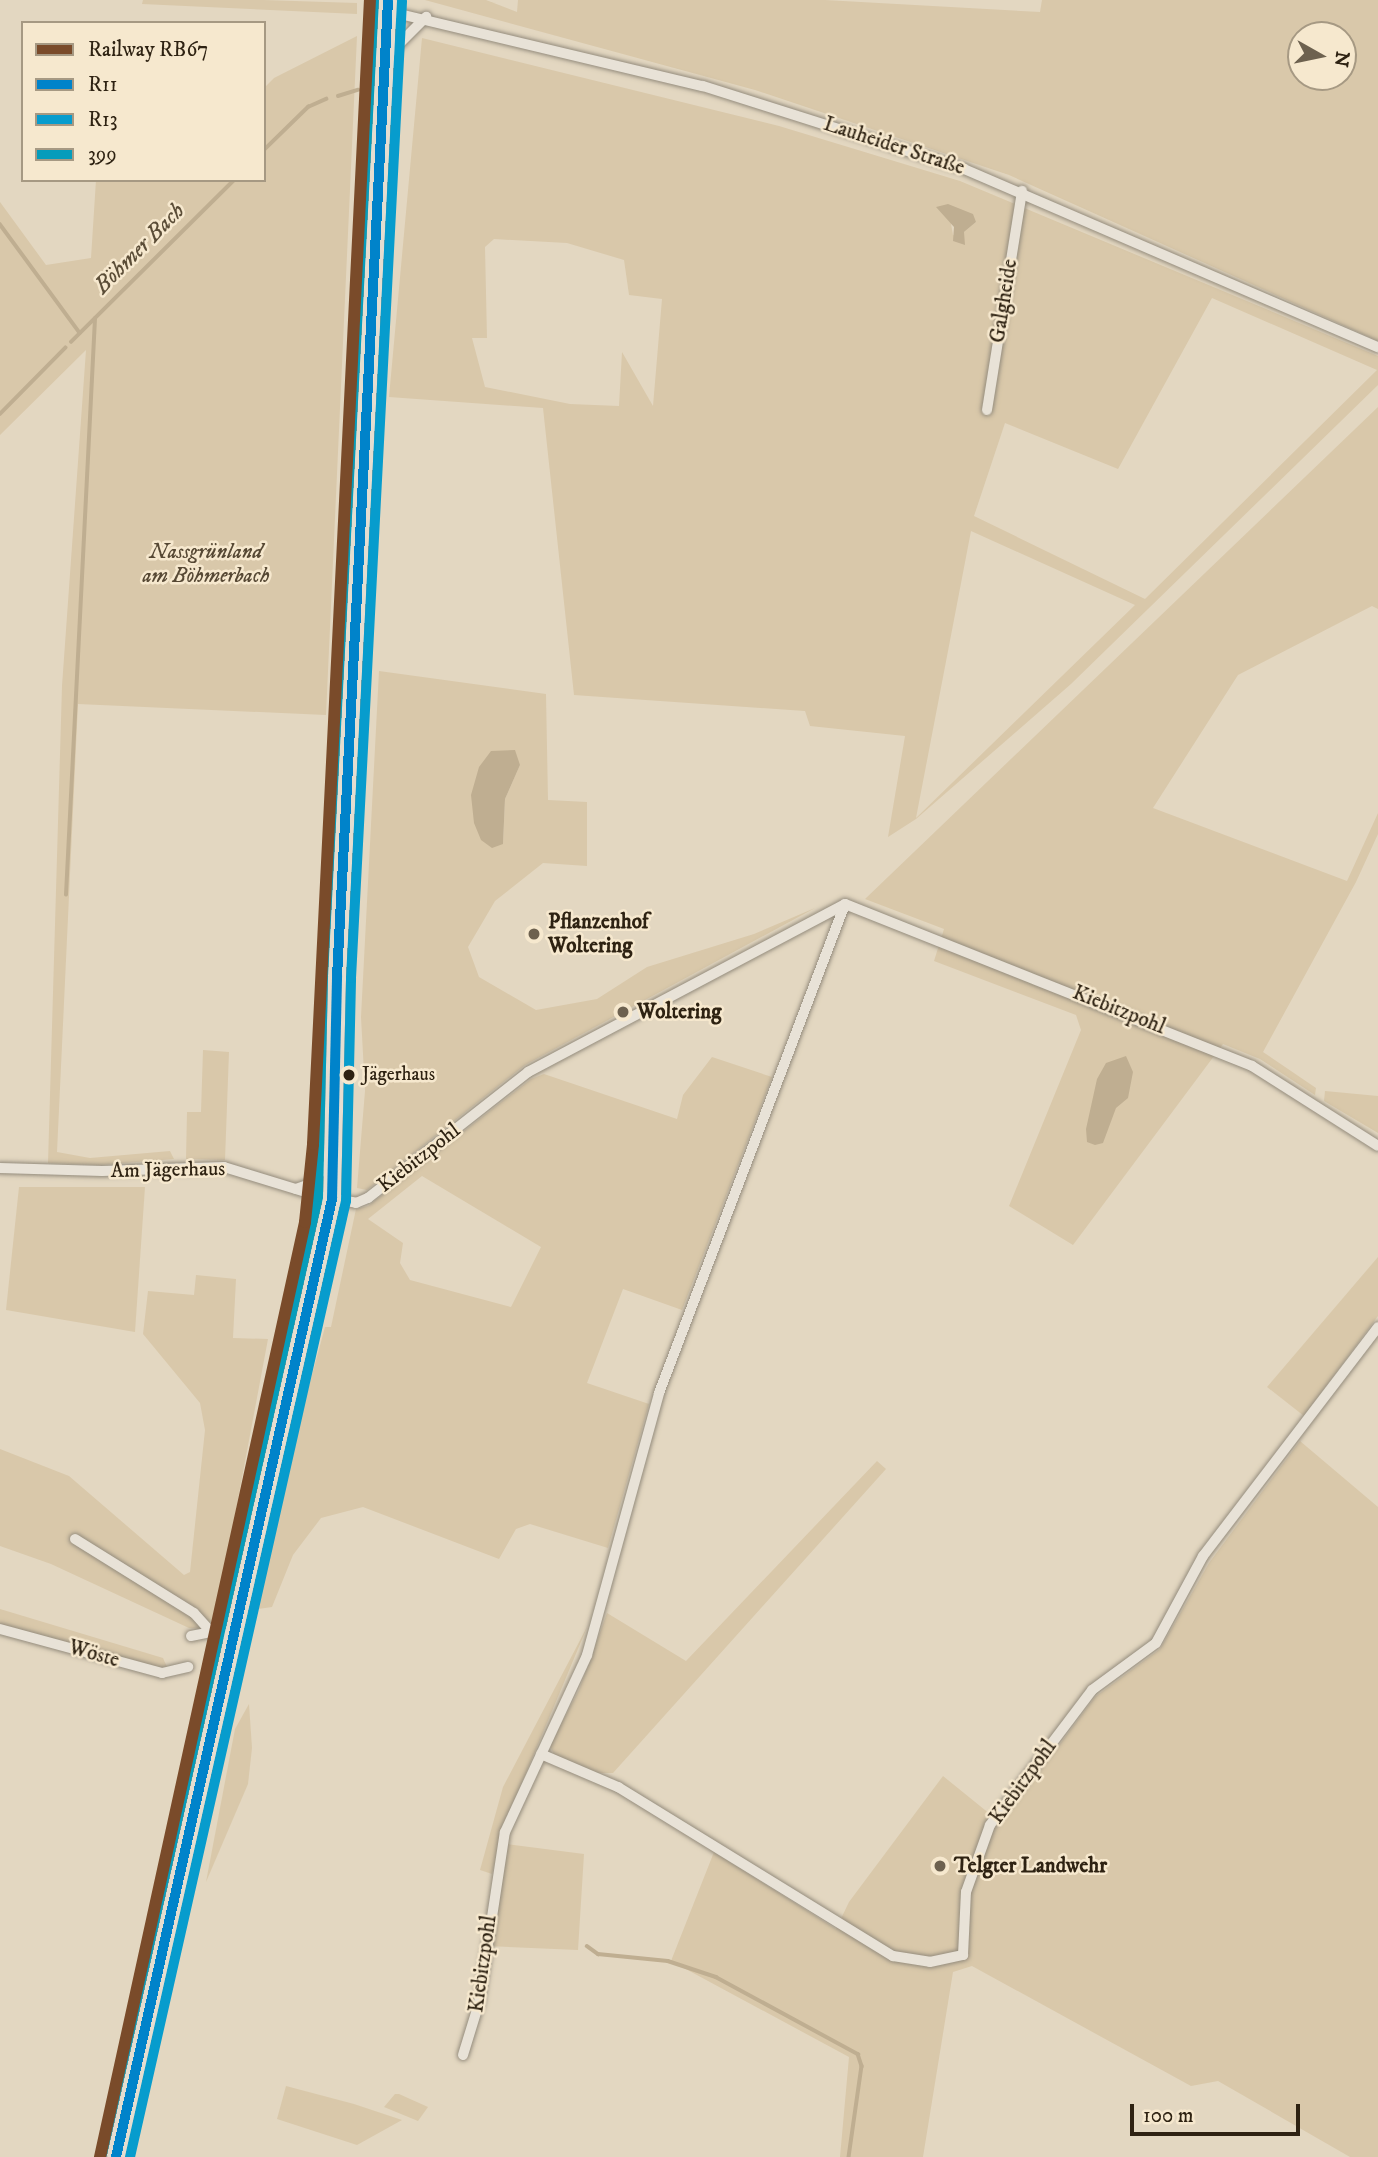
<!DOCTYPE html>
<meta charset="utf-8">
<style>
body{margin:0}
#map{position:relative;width:1378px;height:2157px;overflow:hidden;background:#e3d7c1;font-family:"IM FELL DW Pica",serif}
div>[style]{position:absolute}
.green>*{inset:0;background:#d9c8aa}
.water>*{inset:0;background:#bfae91}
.stream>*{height:3.5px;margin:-1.75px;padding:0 1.75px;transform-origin:1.75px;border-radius:1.75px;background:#bfae91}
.roads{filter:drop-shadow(0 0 2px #948c7d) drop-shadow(0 0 2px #948c7d)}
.minor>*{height:10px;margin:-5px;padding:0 5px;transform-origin:5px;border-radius:5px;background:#e8e2d7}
.primary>*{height:18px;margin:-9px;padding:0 9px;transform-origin:9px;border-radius:9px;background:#e4ddd0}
.bus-1>*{height:10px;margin:-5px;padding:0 5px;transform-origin:5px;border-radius:5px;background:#0083ca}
.bus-2>*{height:10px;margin:-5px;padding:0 5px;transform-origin:5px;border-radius:5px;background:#079ccd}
.bus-3>*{height:10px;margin:-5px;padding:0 5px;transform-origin:5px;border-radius:5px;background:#059cbb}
.rail-1>*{height:12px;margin:-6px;padding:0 6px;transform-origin:6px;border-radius:6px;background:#7a4b2a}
.dots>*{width:19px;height:19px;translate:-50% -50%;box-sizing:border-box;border:4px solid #f6e8ce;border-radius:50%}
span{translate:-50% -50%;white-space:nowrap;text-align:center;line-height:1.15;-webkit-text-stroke:5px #f6e8ce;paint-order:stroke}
.bus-label{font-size:19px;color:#2e2212}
.left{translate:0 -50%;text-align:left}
.street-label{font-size:21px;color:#2e2212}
.park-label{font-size:21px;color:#564834;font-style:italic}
.poi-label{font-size:21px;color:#2e2212;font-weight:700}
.water-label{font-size:23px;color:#5b4d37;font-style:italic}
.legend{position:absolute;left:21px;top:21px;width:245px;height:161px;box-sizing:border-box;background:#f6e8ce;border:2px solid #a69983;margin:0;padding:9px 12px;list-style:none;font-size:21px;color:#2e2212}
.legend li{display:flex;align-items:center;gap:14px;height:35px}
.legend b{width:35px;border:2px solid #a69983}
.north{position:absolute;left:1287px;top:21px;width:70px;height:70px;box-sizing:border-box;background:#f6e8ce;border:2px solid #a69983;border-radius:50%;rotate:99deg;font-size:19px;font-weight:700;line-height:28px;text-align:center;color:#2e2212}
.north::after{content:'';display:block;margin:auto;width:24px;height:32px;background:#6d614f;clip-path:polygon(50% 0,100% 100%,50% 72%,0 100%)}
.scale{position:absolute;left:1130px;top:2104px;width:170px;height:32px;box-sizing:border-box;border:4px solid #2e2212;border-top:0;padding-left:9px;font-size:21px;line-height:24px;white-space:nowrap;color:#2e2212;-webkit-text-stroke:5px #f6e8ce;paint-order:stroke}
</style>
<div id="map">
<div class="green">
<div style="clip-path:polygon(143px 0,263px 0,357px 3px,357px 14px,142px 4px)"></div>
<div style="clip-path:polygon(evenodd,425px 0,486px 0,517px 12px,518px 0,825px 0,1040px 12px,1042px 0,1378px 0,1378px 341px,1009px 175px,755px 90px,425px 0,1343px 35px,1343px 77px,1301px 77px,1301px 35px,1343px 35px)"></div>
<div style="clip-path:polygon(357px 36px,326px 715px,78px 704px,57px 1152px,90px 1158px,170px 1151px,174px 1159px,99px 1165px,48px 1163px,62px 686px,86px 350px,0 435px,0 202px,46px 265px,91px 258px,96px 180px,264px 180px,264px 88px,274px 78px)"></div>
<div style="clip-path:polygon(evenodd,422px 38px,779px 126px,960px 181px,1378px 356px,1378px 385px,1071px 684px,916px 819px,888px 837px,905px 736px,810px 726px,805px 711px,574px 695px,543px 408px,389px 397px,422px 38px,937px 207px,976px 222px,964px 232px,964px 238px,953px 235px,950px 218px,937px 207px,422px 38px,494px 239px,567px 243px,624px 260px,629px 295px,662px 299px,653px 406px,622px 352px,619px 406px,570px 404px,485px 387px,472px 338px,487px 338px,485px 247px,494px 239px,422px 38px,1212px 298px,1377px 370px,1145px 599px,974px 516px,1005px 423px,1118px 469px,1212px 298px,422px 38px,971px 531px,1135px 605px,916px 818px,971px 531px)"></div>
<div style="clip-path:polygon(1378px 407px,1378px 609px,1372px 606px,1238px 675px,1153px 808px,1347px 881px,1378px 813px,1378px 834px,1356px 882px,1263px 1052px,1316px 1088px,1315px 1095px,1260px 1059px,1223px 1044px,1073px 1245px,1009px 1206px,1081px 1030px,1076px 1015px,934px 961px,944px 929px,865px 899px)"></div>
<div style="clip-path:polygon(evenodd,379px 671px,546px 694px,548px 800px,587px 802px,587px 866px,543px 863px,495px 901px,468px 947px,479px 977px,536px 1010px,597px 999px,647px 967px,754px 934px,815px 908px,525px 1065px,367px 1190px,357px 1188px,365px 1091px,361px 1017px,379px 671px,491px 751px,520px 765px,505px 799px,503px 844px,491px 751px)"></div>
<div style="clip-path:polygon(203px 1050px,229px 1052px,225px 1160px,186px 1159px,187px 1112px,201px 1112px)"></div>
<div style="clip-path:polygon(evenodd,712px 1057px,772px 1077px,682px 1310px,623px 1289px,587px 1383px,649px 1404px,608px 1548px,530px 1524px,516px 1529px,499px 1559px,363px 1507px,321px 1518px,293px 1555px,272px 1607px,258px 1609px,306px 1397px,325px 1327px,331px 1327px,356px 1209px,368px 1206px,531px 1079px,544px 1074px,677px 1119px,683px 1095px,712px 1057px,422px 1176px,541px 1247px,511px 1307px,410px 1280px,400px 1263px,403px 1243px,368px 1219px,422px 1176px)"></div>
<div style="clip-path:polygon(1325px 1091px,1378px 1096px,1378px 1133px,1324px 1101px)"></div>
<div style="clip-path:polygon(19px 1187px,145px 1187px,135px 1332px,6px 1310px)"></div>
<div style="clip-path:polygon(1378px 1257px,1378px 1316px,1304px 1416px,1267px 1387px)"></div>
<div style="clip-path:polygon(196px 1275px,236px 1279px,233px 1338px,268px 1339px,214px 1627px,208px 1629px,189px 1628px,51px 1564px,0 1546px,0 1449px,69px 1476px,184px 1575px,190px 1572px,205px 1430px,200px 1403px,143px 1334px,148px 1291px,194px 1295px)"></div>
<div style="clip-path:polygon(1300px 1441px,1378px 1507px,1378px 2157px,1350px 2157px,1218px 2081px,1191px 2086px,972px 1966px,953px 1972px,923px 2157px,840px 2157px,849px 2057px,671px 1961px,714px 1852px,836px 1929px,849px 1902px,943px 1776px,1001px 1823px,1095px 1697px,1160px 1649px,1209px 1563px)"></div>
<div style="clip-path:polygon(877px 1461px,886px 1469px,613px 1773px,596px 1773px,554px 1755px,550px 1745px,579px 1690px,607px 1613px,686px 1661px)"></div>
<div style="clip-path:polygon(0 1609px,163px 1658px,167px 1667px,153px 1667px,0 1625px)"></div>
<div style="clip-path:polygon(588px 1625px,503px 1828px,492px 1874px,480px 1870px,503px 1787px)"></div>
<div style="clip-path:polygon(249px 1704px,252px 1748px,248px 1784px,206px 1882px,235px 1729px)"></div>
<div style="clip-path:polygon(506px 1844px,584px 1854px,578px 1950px,488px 1946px)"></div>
<div style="clip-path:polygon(286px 2086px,354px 2104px,402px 2120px,357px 2145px,277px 2119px)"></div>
<div style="clip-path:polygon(395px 2094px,399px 2094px,428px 2107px,418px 2121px,384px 2107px)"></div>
</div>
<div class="water">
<div style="clip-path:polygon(948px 204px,973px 214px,976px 222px,964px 232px,965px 245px,953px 241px,954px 227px,936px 207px)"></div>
<div style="clip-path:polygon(515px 750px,520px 765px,505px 799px,503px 844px,492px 848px,481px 840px,474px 823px,471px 795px,479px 767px,491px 751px)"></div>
<div style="clip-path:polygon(1126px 1056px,1133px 1072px,1128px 1098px,1116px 1108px,1103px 1143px,1095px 1145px,1087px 1142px,1086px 1129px,1097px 1079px,1106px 1063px)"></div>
</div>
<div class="stream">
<div style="left:338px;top:96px;width:21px;rotate:-17deg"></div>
<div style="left:264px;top:150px;width:62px;rotate:-44.3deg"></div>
<div style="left:308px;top:107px;width:20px;rotate:-24deg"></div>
<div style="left:0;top:224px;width:135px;rotate:53.7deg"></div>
<div style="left:71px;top:342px;width:230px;rotate:-44.8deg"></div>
<div style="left:0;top:414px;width:93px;rotate:-45.4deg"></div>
<div style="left:66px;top:895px;width:577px;rotate:-87.12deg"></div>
<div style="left:587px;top:1946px;width:14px;rotate:36deg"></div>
<div style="left:598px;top:1954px;width:70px;rotate:5.7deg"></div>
<div style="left:668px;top:1961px;width:51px;rotate:18.4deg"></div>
<div style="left:716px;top:1977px;width:162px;rotate:28.5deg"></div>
<div style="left:858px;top:2054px;width:13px;rotate:72deg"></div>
<div style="left:862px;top:2066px;width:92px;rotate:98.1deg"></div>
</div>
<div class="roads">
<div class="minor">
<div style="left:387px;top:11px;width:325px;rotate:13.4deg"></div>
<div style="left:703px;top:86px;width:274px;rotate:17.6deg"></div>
<div style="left:964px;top:169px;width:451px;rotate:23.3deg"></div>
<div style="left:386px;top:57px;width:57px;rotate:-45deg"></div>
<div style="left:987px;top:410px;width:222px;rotate:-80.9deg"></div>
<div style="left:0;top:1168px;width:102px;rotate:1.7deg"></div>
<div style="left:102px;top:1171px;width:122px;rotate:-1.9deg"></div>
<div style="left:224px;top:1167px;width:98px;rotate:17.1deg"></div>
<div style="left:318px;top:1196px;width:39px;rotate:10deg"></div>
<div style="left:356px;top:1203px;width:13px;rotate:-23deg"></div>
<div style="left:368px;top:1198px;width:204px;rotate:-38.2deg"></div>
<div style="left:528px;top:1072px;width:359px;rotate:-27.9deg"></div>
<div style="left:845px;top:904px;width:438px;rotate:21.7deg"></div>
<div style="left:1252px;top:1066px;width:149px;rotate:32.4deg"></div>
<div style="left:296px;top:1189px;width:15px;rotate:-20deg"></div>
<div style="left:310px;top:1184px;width:31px;rotate:-48deg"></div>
<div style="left:75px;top:1539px;width:140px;rotate:31.9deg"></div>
<div style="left:194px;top:1613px;width:25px;rotate:48deg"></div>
<div style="left:0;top:1629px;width:168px;rotate:15.2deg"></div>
<div style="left:162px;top:1673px;width:27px;rotate:-13deg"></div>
<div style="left:191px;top:1636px;width:20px;rotate:-11deg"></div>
<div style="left:211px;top:1632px;width:21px;rotate:8deg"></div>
<div style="left:541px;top:1754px;width:84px;rotate:23.2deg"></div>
<div style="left:618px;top:1787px;width:323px;rotate:31.6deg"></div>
<div style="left:893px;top:1956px;width:37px;rotate:9deg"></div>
<div style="left:930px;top:1962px;width:34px;rotate:-12deg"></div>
<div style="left:963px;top:1955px;width:63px;rotate:-87.3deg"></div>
<div style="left:966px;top:1892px;width:71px;rotate:-70.3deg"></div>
<div style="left:990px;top:1825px;width:169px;rotate:-52.9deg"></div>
<div style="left:1092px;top:1690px;width:79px;rotate:-36.3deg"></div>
<div style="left:1156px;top:1643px;width:99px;rotate:-61.6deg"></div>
<div style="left:1203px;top:1556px;width:288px;rotate:-52.6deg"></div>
<div style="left:463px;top:2055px;width:54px;rotate:-72.9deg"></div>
<div style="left:479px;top:2003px;width:173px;rotate:-81.4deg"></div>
<div style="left:505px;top:1832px;width:195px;rotate:-65.1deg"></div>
<div style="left:587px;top:1655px;width:272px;rotate:-74.6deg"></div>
<div style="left:659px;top:1393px;width:523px;rotate:-69.17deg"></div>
</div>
<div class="primary">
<div style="left:116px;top:2157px;width:982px;rotate:-77.29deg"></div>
<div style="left:332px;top:1199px;width:222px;rotate:-88.7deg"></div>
<div style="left:337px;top:977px;width:978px;rotate:-87.01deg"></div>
</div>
</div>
<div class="bus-1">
<div style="left:116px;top:2157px;width:982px;rotate:-77.29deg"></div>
<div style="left:332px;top:1199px;width:222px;rotate:-88.7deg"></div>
<div style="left:337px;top:977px;width:978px;rotate:-87.01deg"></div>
</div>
<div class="bus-2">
<div style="left:130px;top:2157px;width:980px;rotate:-77.27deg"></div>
<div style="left:346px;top:1201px;width:223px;rotate:-88.7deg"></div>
<div style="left:351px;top:978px;width:978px;rotate:-87.01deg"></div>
</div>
<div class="bus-3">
<div style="left:102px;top:2154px;width:981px;rotate:-77.28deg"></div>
<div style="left:318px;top:1197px;width:221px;rotate:-88.7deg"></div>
<div style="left:323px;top:976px;width:977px;rotate:-87.01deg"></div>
</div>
<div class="rail-1">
<div style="left:100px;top:2157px;width:957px;rotate:-77.63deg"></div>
<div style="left:305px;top:1222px;width:78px;rotate:-84.1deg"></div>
<div style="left:313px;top:1144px;width:1145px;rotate:-87.15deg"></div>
</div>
<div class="dots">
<div style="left:534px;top:934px;background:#6d614f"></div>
<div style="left:623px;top:1012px;background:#6d614f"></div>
<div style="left:349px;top:1075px;background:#2e2212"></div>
<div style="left:940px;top:1866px;background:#6d614f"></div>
</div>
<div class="bus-label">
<span class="left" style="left:362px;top:1075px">Jägerhaus</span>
</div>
<div class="street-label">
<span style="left:894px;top:146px;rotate:18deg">Lauheider Straße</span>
<span style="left:1004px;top:301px;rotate:-81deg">Galgheide</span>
<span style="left:1119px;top:1010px;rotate:22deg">Kiebitzpohl</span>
<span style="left:419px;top:1158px;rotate:-38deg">Kiebitzpohl</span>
<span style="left:168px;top:1170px;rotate:-1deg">Am Jägerhaus</span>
<span style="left:94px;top:1654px;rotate:16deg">Wöste</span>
<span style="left:1023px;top:1782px;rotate:-54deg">Kiebitzpohl</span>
<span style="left:483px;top:1964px;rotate:-82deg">Kiebitzpohl</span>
</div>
<div class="park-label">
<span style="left:206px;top:564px">Nassgrünland<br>am Böhmerbach</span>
</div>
<div class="poi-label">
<span class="left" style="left:548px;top:934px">Pflanzenhof<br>Woltering</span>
<span class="left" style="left:637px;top:1012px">Woltering</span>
<span class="left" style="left:954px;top:1866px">Telgter Landwehr</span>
</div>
<div class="water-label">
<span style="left:140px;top:249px;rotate:-45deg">Böhmer Bach</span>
</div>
<ul class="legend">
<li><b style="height:9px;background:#7a4b2a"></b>Railway RB67</li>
<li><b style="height:9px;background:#0083ca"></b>R11</li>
<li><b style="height:9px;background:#079ccd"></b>R13</li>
<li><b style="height:9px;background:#059cbb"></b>399</li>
</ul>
<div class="north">N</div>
<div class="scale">100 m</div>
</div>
